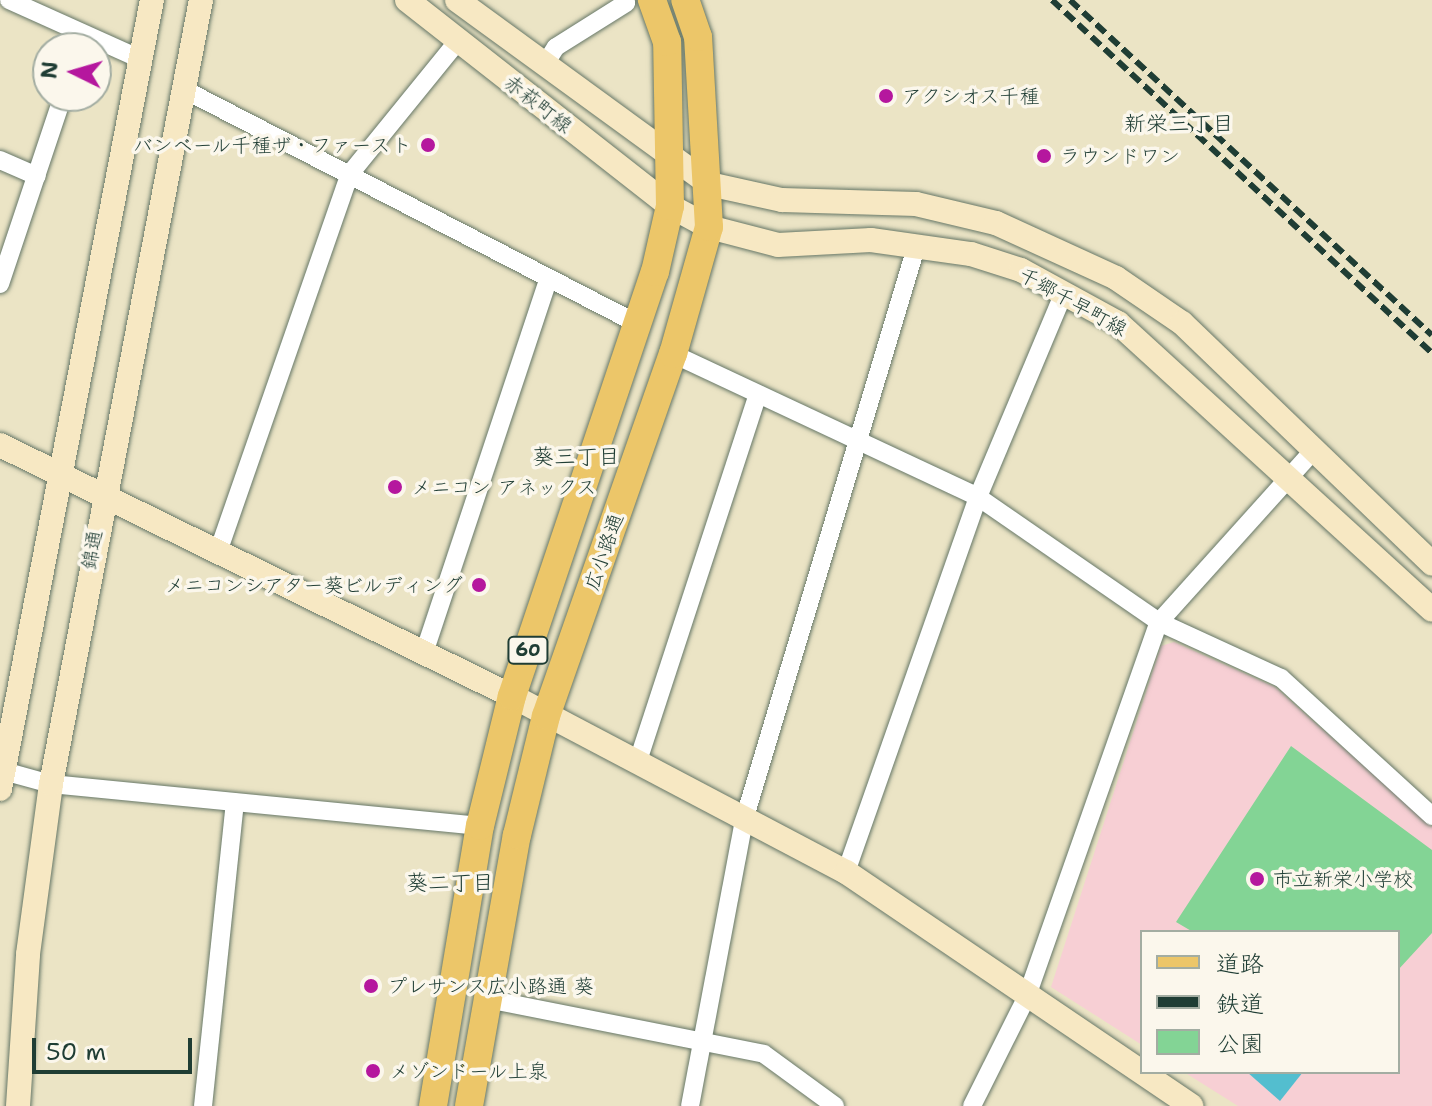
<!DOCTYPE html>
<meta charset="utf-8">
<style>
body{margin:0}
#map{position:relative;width:1432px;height:1106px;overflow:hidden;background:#ebe4c5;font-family:"Shantell Sans","Klee One",sans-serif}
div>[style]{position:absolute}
.built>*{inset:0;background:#f7cfd4}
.green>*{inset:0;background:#83d495}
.water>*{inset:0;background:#53becf}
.roads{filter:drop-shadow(0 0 2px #667767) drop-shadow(0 0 2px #667767)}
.street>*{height:18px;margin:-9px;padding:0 9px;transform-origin:9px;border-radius:9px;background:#fff}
.secondary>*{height:24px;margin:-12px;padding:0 12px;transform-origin:12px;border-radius:12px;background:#f7e8c3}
.primary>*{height:28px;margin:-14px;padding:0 14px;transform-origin:14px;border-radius:14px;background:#ecc669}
.rail>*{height:6px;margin-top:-3px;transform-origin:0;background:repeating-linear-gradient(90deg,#1f3d34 0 12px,transparent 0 18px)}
.dots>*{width:22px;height:22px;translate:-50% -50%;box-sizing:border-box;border:4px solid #fbf7ec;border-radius:50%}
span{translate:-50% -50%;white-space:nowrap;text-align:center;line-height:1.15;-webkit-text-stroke:7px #fbf7ec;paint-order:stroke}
.shield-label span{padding:2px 6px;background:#fbf7ec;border:2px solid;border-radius:6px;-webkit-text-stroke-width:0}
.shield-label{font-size:18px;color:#1f3d34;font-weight:700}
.poi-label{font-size:20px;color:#1f3d34}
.left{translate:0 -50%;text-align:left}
.right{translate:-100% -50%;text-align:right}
.street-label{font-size:20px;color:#1f3d34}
.neighbourhood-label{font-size:22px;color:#1f3d34}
.legend{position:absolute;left:1140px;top:930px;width:260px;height:144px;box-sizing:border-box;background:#fbf7ec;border:2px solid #a3ada2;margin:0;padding:10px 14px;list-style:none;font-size:24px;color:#1f3d34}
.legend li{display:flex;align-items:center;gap:16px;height:40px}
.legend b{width:40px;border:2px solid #a3ada2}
.north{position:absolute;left:32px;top:32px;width:80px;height:80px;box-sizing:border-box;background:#fbf7ec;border:2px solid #a3ada2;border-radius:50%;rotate:275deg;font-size:22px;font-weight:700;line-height:32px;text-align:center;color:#1f3d34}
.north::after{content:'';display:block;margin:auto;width:28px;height:36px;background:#b5179e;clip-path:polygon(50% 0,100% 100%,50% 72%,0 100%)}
.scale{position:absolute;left:32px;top:1038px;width:160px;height:36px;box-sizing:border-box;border:4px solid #1f3d34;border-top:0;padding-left:10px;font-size:24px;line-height:28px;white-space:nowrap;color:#1f3d34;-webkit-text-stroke:6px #fbf7ec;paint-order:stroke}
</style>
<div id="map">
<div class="built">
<div style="clip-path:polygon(1174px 642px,1275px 687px,1432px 827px,1432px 1106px,1238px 1106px,1184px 1072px,1398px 1072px,1398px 932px,1142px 932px,1142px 1045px,1051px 987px,1161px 646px)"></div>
</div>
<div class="green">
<div style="clip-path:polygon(1291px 746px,1432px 850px,1432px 933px,1398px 970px,1398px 932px,1193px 932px,1176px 922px)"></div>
</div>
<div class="water">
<div style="clip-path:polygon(1247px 1072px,1303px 1072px,1280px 1101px)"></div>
</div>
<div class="roads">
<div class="street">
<div style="left:9px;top:0;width:144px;rotate:24.2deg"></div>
<div style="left:544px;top:66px;width:22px;rotate:-58deg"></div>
<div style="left:556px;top:47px;width:83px;rotate:-32.2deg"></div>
<div style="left:183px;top:89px;width:512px;rotate:27.32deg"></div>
<div style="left:0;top:160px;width:40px;rotate:23.4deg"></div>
<div style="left:0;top:284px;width:198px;rotate:-71.5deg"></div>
<div style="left:673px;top:354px;width:337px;rotate:25.1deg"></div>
<div style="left:978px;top:497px;width:220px;rotate:34.6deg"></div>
<div style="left:1159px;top:622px;width:134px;rotate:24.7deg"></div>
<div style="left:1281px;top:678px;width:205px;rotate:42.4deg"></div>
<div style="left:218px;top:552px;width:399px;rotate:-70.8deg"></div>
<div style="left:349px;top:175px;width:171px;rotate:-50.9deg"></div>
<div style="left:424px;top:653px;width:395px;rotate:-71.6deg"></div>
<div style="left:637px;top:764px;width:389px;rotate:-71.9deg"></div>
<div style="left:0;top:770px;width:53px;rotate:15.4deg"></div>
<div style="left:51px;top:784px;width:431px;rotate:5.6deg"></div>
<div style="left:846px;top:872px;width:398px;rotate:-70.6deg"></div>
<div style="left:978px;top:497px;width:222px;rotate:-67.2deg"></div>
<div style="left:487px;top:999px;width:282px;rotate:11.2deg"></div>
<div style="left:764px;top:1054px;width:88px;rotate:36.2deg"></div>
<div style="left:203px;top:1106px;width:305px;rotate:-84deg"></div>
<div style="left:690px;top:1106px;width:291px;rotate:-79.3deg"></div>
<div style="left:744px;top:820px;width:601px;rotate:-73.28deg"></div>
<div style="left:972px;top:1106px;width:123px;rotate:-63.4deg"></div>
<div style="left:1027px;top:996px;width:397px;rotate:-70.6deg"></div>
<div style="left:1159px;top:622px;width:230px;rotate:-48deg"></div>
</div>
<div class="secondary">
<div style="left:407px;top:0;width:334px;rotate:38.1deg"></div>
<div style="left:670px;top:206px;width:44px;rotate:28.3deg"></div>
<div style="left:709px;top:227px;width:71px;rotate:14.6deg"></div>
<div style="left:778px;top:245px;width:93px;rotate:-3.1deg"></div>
<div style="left:871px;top:240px;width:101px;rotate:8deg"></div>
<div style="left:971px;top:254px;width:52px;rotate:17.7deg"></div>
<div style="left:1021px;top:270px;width:111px;rotate:28.7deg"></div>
<div style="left:1118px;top:323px;width:425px;rotate:42.4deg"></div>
<div style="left:457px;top:0;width:312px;rotate:36.1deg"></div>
<div style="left:709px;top:184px;width:75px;rotate:12.4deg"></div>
<div style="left:782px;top:200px;width:134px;rotate:1.7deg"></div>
<div style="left:916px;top:204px;width:82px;rotate:13.4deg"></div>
<div style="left:996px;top:223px;width:132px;rotate:24.6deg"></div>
<div style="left:1116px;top:278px;width:80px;rotate:34.3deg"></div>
<div style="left:1182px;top:323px;width:347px;rotate:43.9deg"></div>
<div style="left:0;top:445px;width:570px;rotate:26.12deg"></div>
<div style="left:512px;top:696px;width:378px;rotate:27.8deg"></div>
<div style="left:846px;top:872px;width:417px;rotate:34.1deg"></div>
<div style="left:0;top:789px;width:804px;rotate:-79.1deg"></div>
<div style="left:18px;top:1106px;width:152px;rotate:-86.2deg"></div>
<div style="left:28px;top:954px;width:172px;rotate:-82.3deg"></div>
<div style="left:51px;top:784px;width:798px;rotate:-79.17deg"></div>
</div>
<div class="primary">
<div style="left:433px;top:1106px;width:284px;rotate:-80.5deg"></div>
<div style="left:480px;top:826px;width:134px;rotate:-76.2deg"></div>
<div style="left:512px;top:696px;width:447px;rotate:-71.4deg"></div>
<div style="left:655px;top:272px;width:68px;rotate:-77.2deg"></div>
<div style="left:670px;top:206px;width:164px;rotate:-91deg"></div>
<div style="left:667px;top:42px;width:45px;rotate:-109.7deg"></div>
<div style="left:469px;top:1106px;width:275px;rotate:-80deg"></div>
<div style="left:517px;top:835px;width:122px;rotate:-76.3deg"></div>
<div style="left:546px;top:716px;width:384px;rotate:-70.7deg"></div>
<div style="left:673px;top:354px;width:132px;rotate:-74.2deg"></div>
<div style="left:709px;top:227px;width:190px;rotate:-93.3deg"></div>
<div style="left:698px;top:37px;width:39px;rotate:-109deg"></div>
</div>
</div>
<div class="rail">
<div style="left:1052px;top:0;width:519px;rotate:42.89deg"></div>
<div style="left:1070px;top:0;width:493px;rotate:42.8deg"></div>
</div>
<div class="dots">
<div style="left:886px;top:96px;background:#b5179e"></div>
<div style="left:428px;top:145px;background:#b5179e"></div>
<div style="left:1044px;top:156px;background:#b5179e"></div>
<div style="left:395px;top:487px;background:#b5179e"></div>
<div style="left:479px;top:585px;background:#b5179e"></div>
<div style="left:1257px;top:879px;background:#b5179e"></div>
<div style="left:371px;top:986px;background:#b5179e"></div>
<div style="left:373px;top:1071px;background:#b5179e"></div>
</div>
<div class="shield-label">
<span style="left:528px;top:650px">60</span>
</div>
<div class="poi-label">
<span class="left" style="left:902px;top:96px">アクシオス千種</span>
<span class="right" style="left:412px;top:145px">バンベール千種ザ・ファースト</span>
<span class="left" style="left:1060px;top:156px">ラウンドワン</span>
<span class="left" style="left:411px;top:487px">メニコン アネックス</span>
<span class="right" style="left:463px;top:585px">メニコンシアター葵ビルディング</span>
<span class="left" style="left:1273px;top:879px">市立新栄小学校</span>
<span class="left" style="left:387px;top:986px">プレサンス広小路通 葵</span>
<span class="left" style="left:389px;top:1071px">メゾンドール上泉</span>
</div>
<div class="street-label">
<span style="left:538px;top:104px;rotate:38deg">赤萩町線</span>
<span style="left:1073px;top:302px;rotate:29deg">千郷千早町線</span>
<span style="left:92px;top:550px;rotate:-80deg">錦通</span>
<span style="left:604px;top:552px;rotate:-71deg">広小路通</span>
</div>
<div class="neighbourhood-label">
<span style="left:1179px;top:124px">新栄三丁目</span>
<span style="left:576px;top:457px">葵三丁目</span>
<span style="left:450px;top:883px">葵二丁目</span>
</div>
<ul class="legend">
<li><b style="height:10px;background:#ecc669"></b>道路</li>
<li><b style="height:10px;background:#1f3d34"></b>鉄道</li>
<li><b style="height:22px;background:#83d495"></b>公園</li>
</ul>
<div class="north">N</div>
<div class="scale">50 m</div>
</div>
